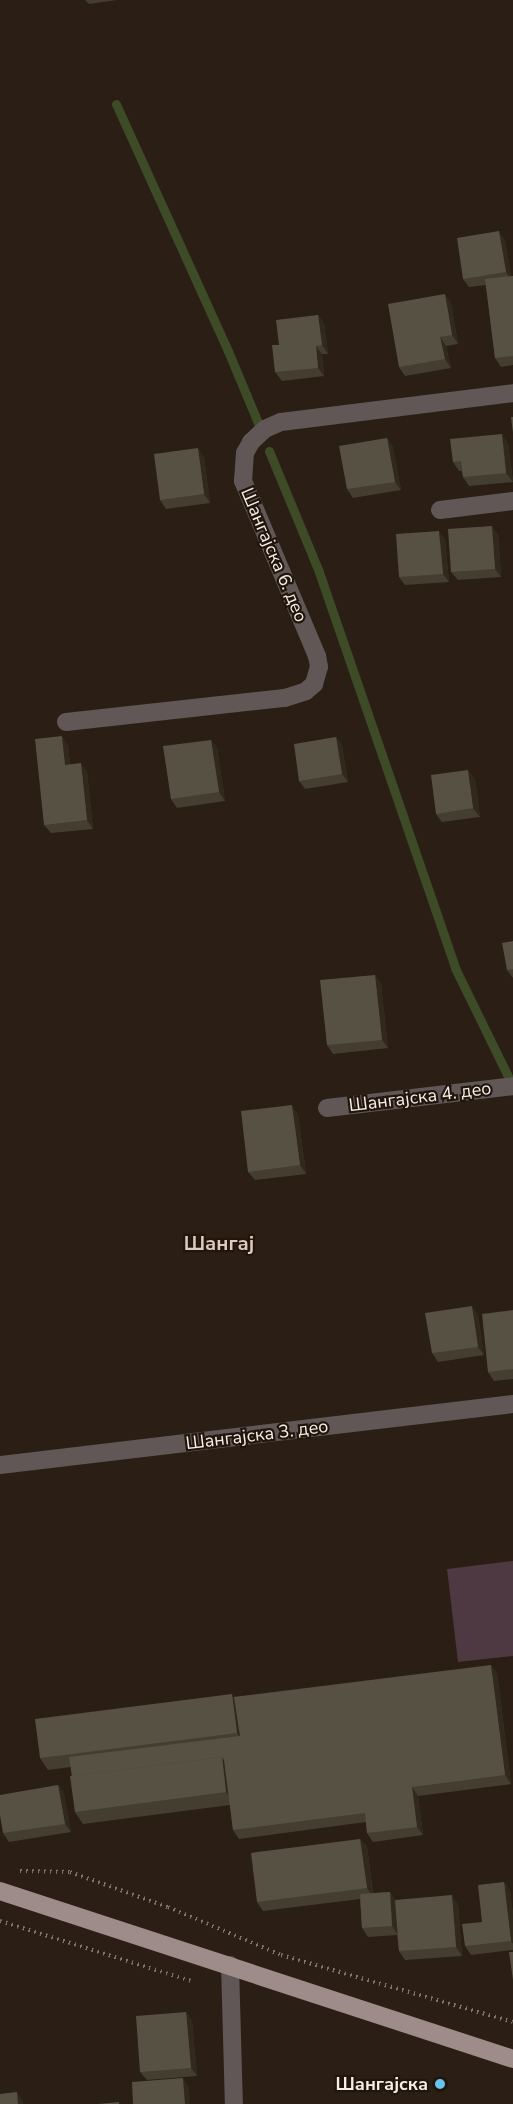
<!DOCTYPE html>
<meta charset="utf-8">
<style>
body{margin:0}
#map{position:relative;width:513px;height:2104px;overflow:hidden;background:#2b1e15;font-family:"Nunito Sans",sans-serif}
div>[style]{position:absolute}
.green>*{inset:0;background:#4e3842}
.stream>*{height:9px;margin:-4.5px;padding:0 4.5px;transform-origin:4.5px;border-radius:4.5px;background:#3d4b27}
.path>*{height:4px;margin-top:-2px;transform-origin:0;background:repeating-linear-gradient(90deg,#7f746c 0 1.5px,transparent 0 6px)}
.minor>*{height:18px;margin:-9px;padding:0 9px;transform-origin:9px;border-radius:9px;background:#605756}
.major>*{height:18px;margin:-9px;padding:0 9px;transform-origin:9px;border-radius:9px;background:#9e8c8a}
.wall>*{inset:0;background:#443e30}
.shaded-wall>*{inset:0;background:#32291d}
.building>*{inset:0;background:#575144}
.dots>*{width:16px;height:16px;translate:-50% -50%;box-sizing:border-box;border:3px solid #21150c;border-radius:50%}
span{translate:-50% -50%;white-space:nowrap;text-align:center;line-height:1.15;-webkit-text-stroke:4.5px #21150c;paint-order:stroke}
.street-label{font-size:18px;color:#f7eee8}
.poi-label{font-size:18px;color:#f7eee8;font-weight:700}
.right{translate:-100% -50%;text-align:right}
.neighbourhood-label{font-size:20px;color:#dbcabd;font-weight:700}
</style>
<div id="map">
<div class="green">
<div style="clip-path:polygon(513px 1561px,513px 1656px,458px 1662px,447px 1569px)"></div>
</div>
<div class="stream">
<div style="left:116px;top:104px;width:271px;rotate:65.6deg"></div>
<div style="left:228px;top:351px;width:86px;rotate:67.3deg"></div>
<div style="left:269px;top:451px;width:131px;rotate:67.5deg"></div>
<div style="left:319px;top:572px;width:419px;rotate:71deg"></div>
<div style="left:455px;top:968px;width:123px;rotate:63.9deg"></div>
</div>
<div class="path">
<div style="left:20px;top:1871px;width:50px;rotate:1.1deg"></div>
<div style="left:70px;top:1872px;width:104px;rotate:19.7deg"></div>
<div style="left:168px;top:1907px;width:123px;rotate:23deg"></div>
<div style="left:281px;top:1955px;width:241px;rotate:16.1deg"></div>
<div style="left:0;top:1921px;width:200px;rotate:17.4deg"></div>
</div>
<div class="minor">
<div style="left:440px;top:510px;width:74px;rotate:-7deg"></div>
<div style="left:66px;top:722px;width:220px;rotate:-6.3deg"></div>
<div style="left:285px;top:698px;width:22px;rotate:-18deg"></div>
<div style="left:306px;top:691px;width:11px;rotate:-41deg"></div>
<div style="left:314px;top:684px;width:18px;rotate:-74deg"></div>
<div style="left:319px;top:667px;width:11px;rotate:-100deg"></div>
<div style="left:317px;top:656px;width:190px;rotate:-112.9deg"></div>
<div style="left:243px;top:481px;width:28px;rotate:-86deg"></div>
<div style="left:245px;top:453px;width:13px;rotate:-61deg"></div>
<div style="left:251px;top:442px;width:19px;rotate:-43deg"></div>
<div style="left:265px;top:429px;width:17px;rotate:-24deg"></div>
<div style="left:281px;top:422px;width:234px;rotate:-7.1deg"></div>
<div style="left:327px;top:1108px;width:187px;rotate:-6.7deg"></div>
<div style="left:0;top:1465px;width:517px;rotate:-6.78deg"></div>
<div style="left:230px;top:1965px;width:139px;rotate:88.4deg"></div>
</div>
<div class="major">
<div style="left:0;top:1891px;width:540px;rotate:18.13deg"></div>
</div>
<div class="wall">
<div style="clip-path:polygon(85px 0,117px 0,89px 4px)"></div>
<div style="clip-path:polygon(505px 240px,511px 276px,513px 276px,513px 365px,501px 367px,495px 358px,486px 285px,469px 287px,463px 279px)"></div>
<div style="clip-path:polygon(451px 303px,458px 344px,446px 346px,451px 368px,405px 376px,399px 367px)"></div>
<div style="clip-path:polygon(318px 315px,324px 324px,328px 354px,322px 354px,324px 376px,282px 381px,275px 372px,279px 345px)"></div>
<div style="clip-path:polygon(387px 438px,393px 447px,401px 490px,353px 498px,347px 489px)"></div>
<div style="clip-path:polygon(508px 443px,513px 482px,469px 486px,463px 477px,462px 471px,459px 471px,453px 462px)"></div>
<div style="clip-path:polygon(204px 457px,210px 503px,166px 509px,160px 500px)"></div>
<div style="clip-path:polygon(498px 534px,501px 577px,458px 580px,451px 572px)"></div>
<div style="clip-path:polygon(445px 539px,449px 582px,405px 585px,399px 577px)"></div>
<div style="clip-path:polygon(336px 737px,342px 746px,348px 782px,305px 789px,299px 781px)"></div>
<div style="clip-path:polygon(211px 740px,217px 748px,225px 801px,177px 808px,171px 799px)"></div>
<div style="clip-path:polygon(68px 745px,70px 764px,87px 772px,93px 829px,51px 833px,44px 825px)"></div>
<div style="clip-path:polygon(475px 779px,480px 817px,442px 822px,436px 814px)"></div>
<div style="clip-path:polygon(513px 941px,513px 978px,507px 970px)"></div>
<div style="clip-path:polygon(375px 975px,381px 984px,388px 1048px,333px 1054px,327px 1045px)"></div>
<div style="clip-path:polygon(298px 1114px,306px 1174px,255px 1180px,248px 1172px)"></div>
<div style="clip-path:polygon(513px 1310px,513px 1379px,494px 1381px,488px 1372px)"></div>
<div style="clip-path:polygon(478px 1315px,484px 1355px,438px 1362px,432px 1353px)"></div>
<div style="clip-path:polygon(497px 1673px,511px 1784px,418px 1796px,423px 1835px,373px 1842px,367px 1833px,366px 1822px,239px 1839px,233px 1830px,230px 1805px,83px 1824px,75px 1812px,71px 1767px,48px 1770px,40px 1758px,234px 1697px)"></div>
<div style="clip-path:polygon(58px 1785px,64px 1794px,71px 1832px,9px 1842px,3px 1833px)"></div>
<div style="clip-path:polygon(360px 1839px,367px 1847px,373px 1893px,390px 1892px,395px 1900px,458px 1904px,462px 1956px,405px 1960px,399px 1951px,397px 1935px,368px 1937px,362px 1928px,360px 1899px,263px 1911px,257px 1902px)"></div>
<div style="clip-path:polygon(504px 1882px,510px 1891px,513px 1915px,513px 1950px,471px 1955px,465px 1946px,482px 1922px)"></div>
<div style="clip-path:polygon(186px 2012px,192px 2021px,197px 2076px,147px 2080px,140px 2072px)"></div>
</div>
<div class="shaded-wall">
<div style="clip-path:polygon(499px 231px,505px 240px,512px 281px,506px 272px)"></div>
<div style="clip-path:polygon(445px 294px,451px 303px,458px 344px,452px 335px)"></div>
<div style="clip-path:polygon(318px 315px,324px 324px,328px 354px,322px 345px)"></div>
<div style="clip-path:polygon(440px 337px,446px 346px,451px 368px,445px 359px)"></div>
<div style="clip-path:polygon(316px 346px,322px 354px,324px 376px,318px 368px)"></div>
<div style="clip-path:polygon(502px 434px,508px 443px,513px 482px,506px 473px)"></div>
<div style="clip-path:polygon(387px 438px,393px 447px,401px 490px,395px 482px)"></div>
<div style="clip-path:polygon(198px 448px,204px 457px,210px 503px,204px 494px)"></div>
<div style="clip-path:polygon(492px 526px,498px 534px,501px 577px,495px 569px)"></div>
<div style="clip-path:polygon(439px 531px,445px 539px,449px 582px,443px 574px)"></div>
<div style="clip-path:polygon(62px 736px,68px 745px,71px 774px,65px 765px)"></div>
<div style="clip-path:polygon(336px 737px,342px 746px,348px 782px,342px 774px)"></div>
<div style="clip-path:polygon(211px 740px,217px 748px,225px 801px,219px 792px)"></div>
<div style="clip-path:polygon(81px 763px,87px 772px,93px 829px,87px 820px)"></div>
<div style="clip-path:polygon(468px 770px,475px 779px,480px 817px,473px 808px)"></div>
<div style="clip-path:polygon(375px 975px,381px 984px,388px 1048px,382px 1040px)"></div>
<div style="clip-path:polygon(292px 1105px,298px 1114px,306px 1174px,300px 1165px)"></div>
<div style="clip-path:polygon(472px 1306px,478px 1315px,484px 1355px,478px 1347px)"></div>
<div style="clip-path:polygon(491px 1665px,497px 1673px,511px 1784px,505px 1775px)"></div>
<div style="clip-path:polygon(232px 1694px,240px 1706px,246px 1745px,237px 1733px)"></div>
<div style="clip-path:polygon(222px 1757px,230px 1769px,234px 1804px,226px 1792px)"></div>
<div style="clip-path:polygon(58px 1785px,64px 1794px,71px 1832px,65px 1824px)"></div>
<div style="clip-path:polygon(412px 1787px,418px 1796px,423px 1835px,417px 1827px)"></div>
<div style="clip-path:polygon(360px 1839px,367px 1847px,373px 1897px,367px 1888px)"></div>
<div style="clip-path:polygon(504px 1882px,510px 1891px,513px 1915px,513px 1944px,511px 1941px)"></div>
<div style="clip-path:polygon(390px 1892px,396px 1901px,398px 1935px,392px 1926px)"></div>
<div style="clip-path:polygon(452px 1895px,458px 1904px,462px 1956px,456px 1947px)"></div>
<div style="clip-path:polygon(186px 2012px,192px 2021px,197px 2076px,191px 2068px)"></div>
<div style="clip-path:polygon(183px 2078px,189px 2087px,190px 2104px,185px 2104px)"></div>
<div style="clip-path:polygon(17px 2092px,23px 2101px,23px 2104px,18px 2104px)"></div>
</div>
<div class="building">
<div style="clip-path:polygon(499px 231px,506px 272px,463px 279px,457px 238px)"></div>
<div style="clip-path:polygon(513px 276px,513px 356px,495px 358px,485px 279px)"></div>
<div style="clip-path:polygon(445px 294px,452px 335px,440px 337px,445px 359px,399px 367px,388px 304px)"></div>
<div style="clip-path:polygon(318px 315px,322px 345px,316px 346px,318px 368px,275px 372px,272px 345px,279px 345px,276px 320px)"></div>
<div style="clip-path:polygon(511px 417px,513px 417px,513px 433px)"></div>
<div style="clip-path:polygon(502px 434px,506px 473px,463px 477px,461px 461px,453px 462px,450px 439px)"></div>
<div style="clip-path:polygon(387px 438px,395px 482px,347px 489px,339px 446px)"></div>
<div style="clip-path:polygon(198px 448px,204px 494px,160px 500px,154px 454px)"></div>
<div style="clip-path:polygon(492px 526px,495px 569px,451px 572px,448px 529px)"></div>
<div style="clip-path:polygon(439px 531px,443px 574px,399px 577px,396px 534px)"></div>
<div style="clip-path:polygon(62px 736px,65px 765px,81px 763px,87px 820px,44px 825px,35px 739px)"></div>
<div style="clip-path:polygon(336px 737px,342px 774px,299px 781px,294px 744px)"></div>
<div style="clip-path:polygon(211px 740px,219px 792px,171px 799px,163px 746px)"></div>
<div style="clip-path:polygon(468px 770px,473px 808px,436px 814px,431px 775px)"></div>
<div style="clip-path:polygon(513px 941px,513px 969px,507px 970px,502px 943px)"></div>
<div style="clip-path:polygon(375px 975px,382px 1040px,327px 1045px,320px 980px)"></div>
<div style="clip-path:polygon(292px 1105px,300px 1165px,248px 1172px,241px 1111px)"></div>
<div style="clip-path:polygon(472px 1306px,478px 1347px,432px 1353px,425px 1313px)"></div>
<div style="clip-path:polygon(513px 1310px,513px 1369px,488px 1372px,482px 1314px)"></div>
<div style="clip-path:polygon(491px 1665px,505px 1775px,412px 1787px,417px 1827px,367px 1833px,365px 1813px,233px 1830px,224px 1760px,222px 1757px,72px 1776px,69px 1757px,240px 1736px,234px 1697px)"></div>
<div style="clip-path:polygon(232px 1694px,237px 1733px,40px 1758px,35px 1719px)"></div>
<div style="clip-path:polygon(222px 1757px,226px 1792px,75px 1812px,70px 1776px)"></div>
<div style="clip-path:polygon(58px 1785px,65px 1824px,3px 1833px,0 1815px,0 1795px)"></div>
<div style="clip-path:polygon(360px 1839px,367px 1888px,257px 1902px,251px 1853px)"></div>
<div style="clip-path:polygon(504px 1882px,511px 1941px,465px 1946px,462px 1924px,482px 1922px,478px 1885px)"></div>
<div style="clip-path:polygon(390px 1892px,392px 1926px,362px 1928px,360px 1894px)"></div>
<div style="clip-path:polygon(452px 1895px,456px 1947px,399px 1951px,395px 1900px)"></div>
<div style="clip-path:polygon(509px 1952px,513px 1952px,513px 1980px)"></div>
<div style="clip-path:polygon(186px 2012px,191px 2068px,140px 2072px,136px 2016px)"></div>
<div style="clip-path:polygon(183px 2078px,185px 2104px,133px 2104px,132px 2082px)"></div>
<div style="clip-path:polygon(17px 2092px,18px 2104px,0 2104px,0 2094px)"></div>
<div style="clip-path:polygon(119px 2102px,119px 2104px,98px 2104px)"></div>
</div>
<div class="dots">
<div style="left:440px;top:2084px;background:#66c4ef"></div>
</div>
<div class="street-label">
<span style="left:274px;top:555px;rotate:67deg">Шангајска 6. део</span>
<span style="left:420px;top:1097px;rotate:-7deg">Шангајска 4. део</span>
<span style="left:257px;top:1435px;rotate:-7deg">Шангајска 3. део</span>
</div>
<div class="poi-label">
<span class="right" style="left:428px;top:2084px">Шангајска</span>
</div>
<div class="neighbourhood-label">
<span style="left:219px;top:1243px">Шангај</span>
</div>
</div>
